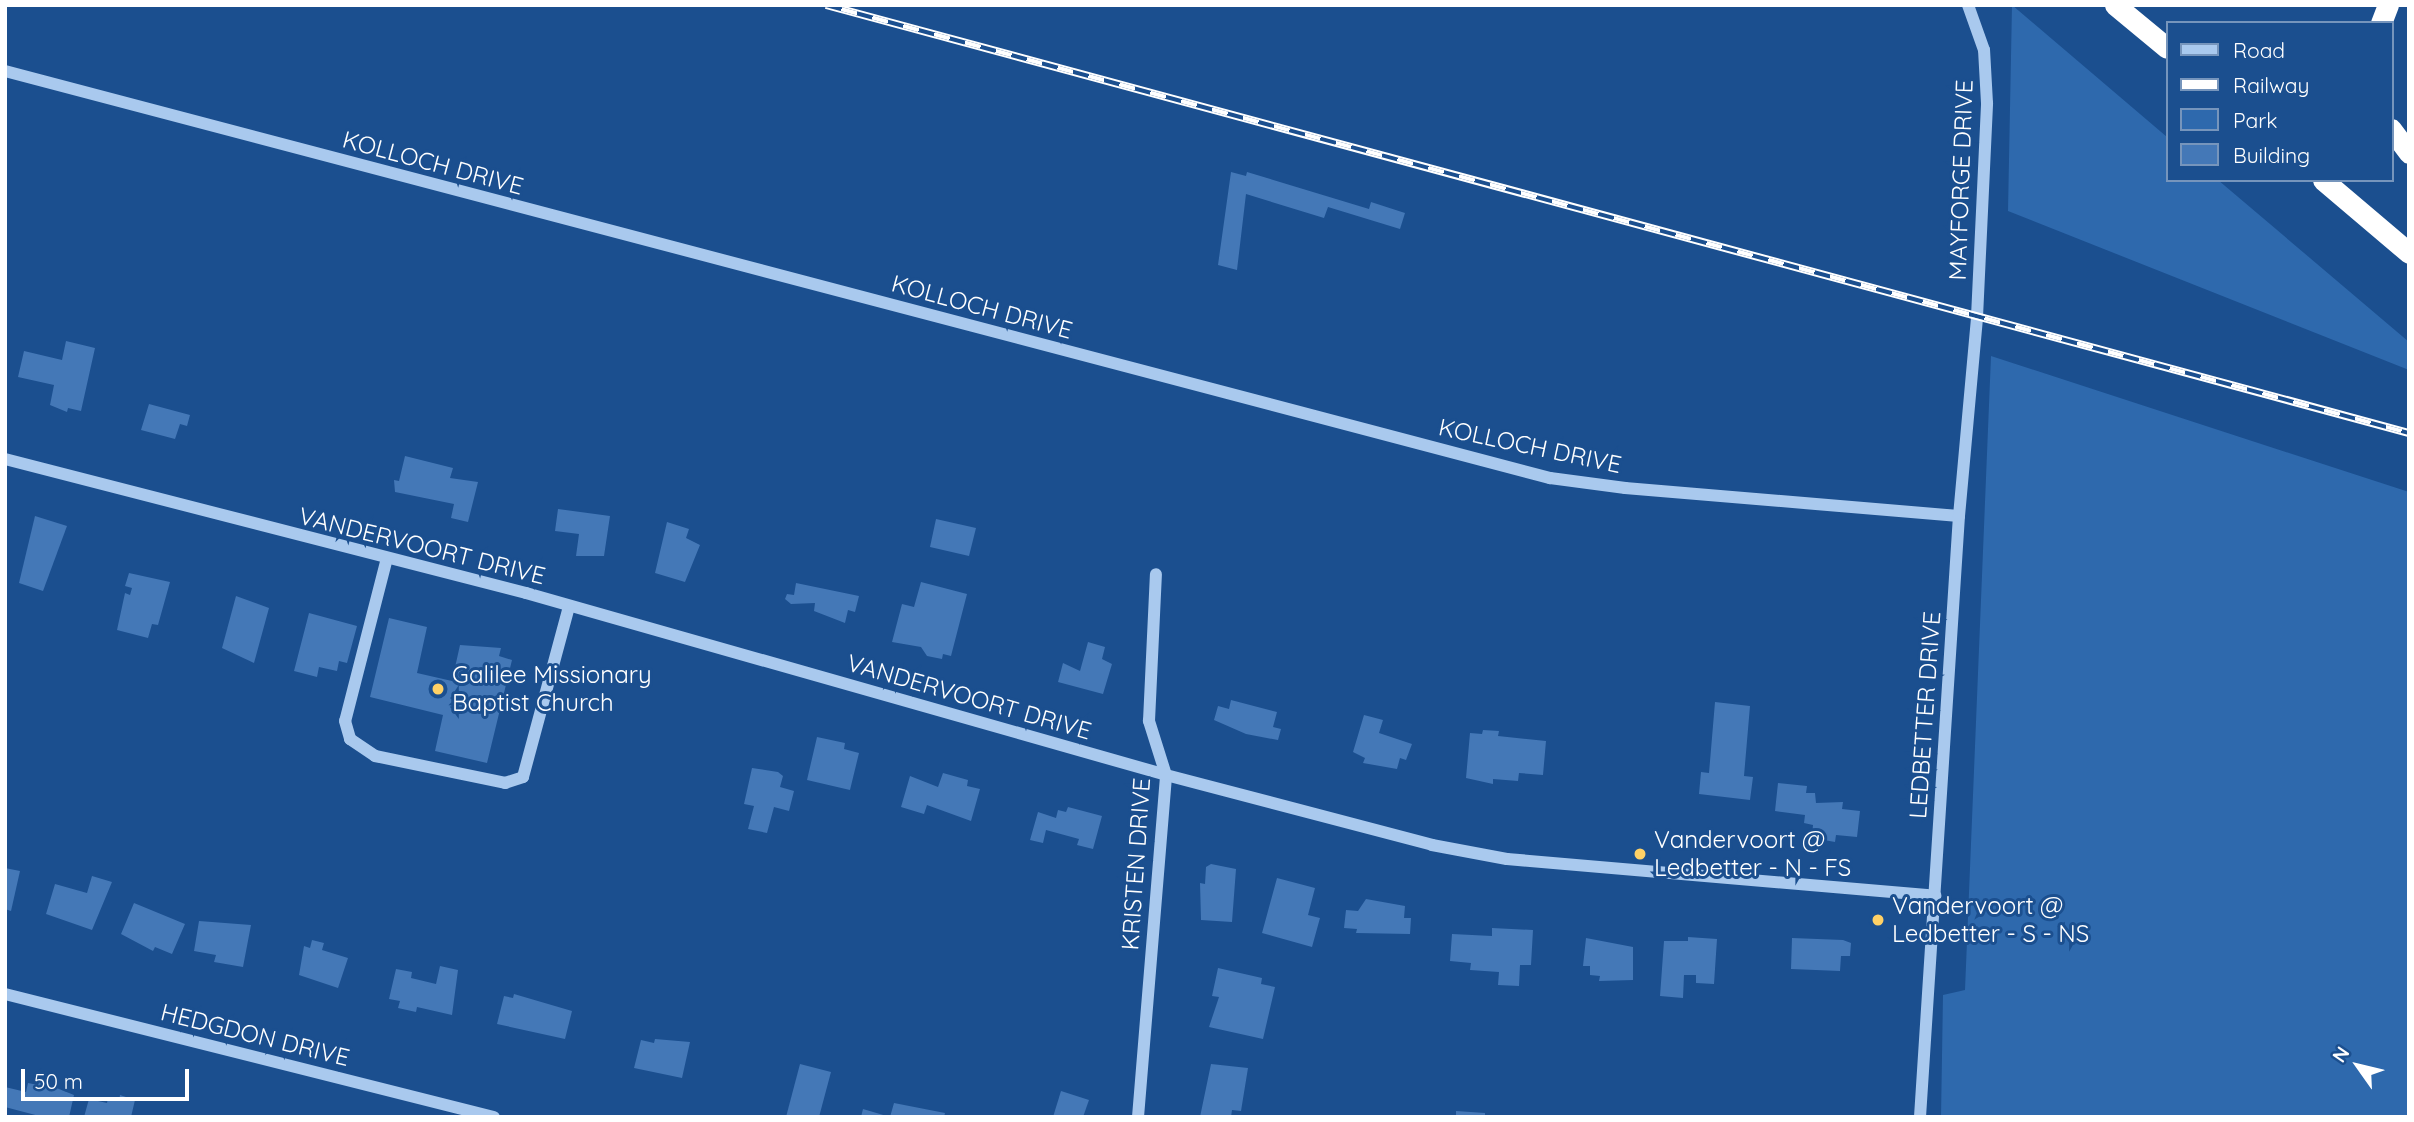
<!DOCTYPE html>
<style>
body{margin:0}
#map{position:relative;width:2414px;height:1122px;overflow:hidden;background:#1b4f8f;font-family:Quicksand,sans-serif}
div>[style]{position:absolute}
.green>*{inset:0;background:#2e69ad}
.building>*{inset:0;background:#4478b7}
.minor>*{height:12px;margin:-6px;padding:0 6px;transform-origin:6px;border-radius:6px;background:#a9c9ee}
.highway>*{height:21px;margin:-10.5px;padding:0 10.5px;transform-origin:10.5px;border-radius:10.5px;background:#fff}
.rail>*{height:8px;margin-top:-4px;transform-origin:0;background:repeating-linear-gradient(90deg,#1b4f8f 0 16px,#fff 0 32px);box-sizing:border-box;border-block:2px solid #fff}
.dots>*{width:19px;height:19px;translate:-50% -50%;box-sizing:border-box;border:4px solid #1b4f8f;border-radius:50%}
span{translate:-50% -50%;white-space:nowrap;text-align:center;line-height:1.15;-webkit-text-stroke:6px #1b4f8f;paint-order:stroke}
.street-label{font-size:24px;color:#fff}
.poi-label{font-size:24px;color:#fff}
.left{translate:0 -50%;text-align:left}
.frame{position:absolute;inset:0;border:7px solid #fff;pointer-events:none}
.legend{position:absolute;left:2166px;top:21px;width:228px;height:161px;box-sizing:border-box;background:#1b4f8f;border:2px solid #7695bc;margin:0;padding:9px 12px;list-style:none;font-size:21px;color:#fff}
.legend li{display:flex;align-items:center;gap:14px;height:35px}
.legend b{width:35px;border:2px solid #7695bc}
.north{position:absolute;left:2323px;top:1031px;width:70px;height:70px;-webkit-text-stroke:5px #1b4f8f;paint-order:stroke;rotate:304deg;font-size:19px;font-weight:700;line-height:28px;text-align:center;color:#fff}
.north::after{content:'';display:block;margin:auto;width:24px;height:32px;background:#fff;clip-path:polygon(50% 0,100% 100%,50% 72%,0 100%)}
.scale{position:absolute;left:21px;top:1069px;width:168px;height:32px;box-sizing:border-box;border:4px solid #fff;border-top:0;padding-left:9px;font-size:21px;line-height:24px;white-space:nowrap;color:#fff;-webkit-text-stroke:5px #1b4f8f;paint-order:stroke}
</style>
<div id="map">
<div class="green">
<div style="clip-path:polygon(2012px 5px,2167px 137px,2167px 180px,2218px 180px,2409px 342px,2409px 370px,2008px 211px)"></div>
<div style="clip-path:polygon(1991px 356px,2409px 492px,2409px 1117px,1941px 1117px,1943px 995px,1965px 990px)"></div>
</div>
<div class="building">
<div style="clip-path:polygon(1231px 172px,1246px 176px,1247px 172px,1369px 209px,1371px 202px,1405px 213px,1400px 229px,1328px 207px,1324px 218px,1246px 194px,1237px 270px,1218px 265px)"></div>
<div style="clip-path:polygon(66px 341px,95px 348px,81px 411px,68px 408px,67px 412px,50px 405px,54px 385px,18px 377px,24px 351px,62px 360px)"></div>
<div style="clip-path:polygon(149px 404px,190px 415px,187px 426px,180px 424px,175px 439px,141px 430px)"></div>
<div style="clip-path:polygon(405px 456px,453px 468px,450px 478px,478px 482px,468px 522px,451px 518px,454px 504px,395px 492px,394px 480px,399px 481px)"></div>
<div style="clip-path:polygon(558px 509px,610px 516px,604px 556px,576px 556px,579px 534px,555px 531px)"></div>
<div style="clip-path:polygon(35px 516px,67px 526px,43px 591px,19px 583px)"></div>
<div style="clip-path:polygon(936px 519px,976px 528px,969px 556px,930px 547px)"></div>
<div style="clip-path:polygon(667px 522px,689px 529px,686px 538px,700px 545px,685px 582px,655px 573px)"></div>
<div style="clip-path:polygon(129px 573px,170px 582px,158px 625px,152px 624px,148px 638px,117px 630px,125px 593px,130px 595px,132px 588px,125px 586px)"></div>
<div style="clip-path:polygon(921px 582px,967px 594px,951px 656px,943px 654px,942px 659px,927px 656px,921px 647px,892px 642px,902px 604px,914px 607px)"></div>
<div style="clip-path:polygon(796px 583px,859px 596px,855px 612px,848px 610px,845px 623px,814px 611px,815px 603px,791px 604px,785px 599px,787px 594px,794px 595px)"></div>
<div style="clip-path:polygon(236px 596px,269px 608px,254px 663px,222px 648px)"></div>
<div style="clip-path:polygon(309px 613px,357px 626px,347px 663px,339px 661px,337px 671px,319px 667px,317px 677px,294px 671px)"></div>
<div style="clip-path:polygon(389px 618px,427px 627px,417px 673px,452px 681px,460px 645px,501px 648px,499px 656px,512px 660px,487px 763px,435px 751px,443px 715px,370px 697px)"></div>
<div style="clip-path:polygon(1088px 642px,1105px 647px,1102px 659px,1112px 664px,1103px 694px,1058px 682px,1063px 663px,1080px 671px)"></div>
<div style="clip-path:polygon(1231px 700px,1277px 712px,1273px 727px,1281px 729px,1278px 740px,1246px 734px,1214px 720px,1218px 706px,1229px 709px)"></div>
<div style="clip-path:polygon(1715px 702px,1750px 706px,1744px 776px,1753px 777px,1750px 800px,1699px 794px,1701px 772px,1709px 773px)"></div>
<div style="clip-path:polygon(1364px 715px,1383px 720px,1379px 733px,1412px 744px,1406px 760px,1400px 758px,1397px 769px,1363px 763px,1365px 758px,1353px 752px)"></div>
<div style="clip-path:polygon(1483px 730px,1499px 731px,1498px 736px,1546px 741px,1543px 775px,1519px 773px,1518px 781px,1493px 779px,1493px 784px,1466px 778px,1470px 733px,1482px 734px)"></div>
<div style="clip-path:polygon(817px 737px,845px 743px,844px 749px,859px 753px,850px 790px,807px 780px)"></div>
<div style="clip-path:polygon(752px 768px,778px 772px,783px 776px,780px 787px,794px 791px,789px 811px,774px 807px,767px 833px,748px 829px,754px 806px,744px 804px)"></div>
<div style="clip-path:polygon(943px 773px,968px 780px,967px 786px,980px 789px,971px 821px,927px 805px,924px 814px,901px 807px,910px 776px,938px 787px)"></div>
<div style="clip-path:polygon(1778px 783px,1807px 786px,1806px 793px,1815px 793px,1816px 803px,1843px 802px,1842px 809px,1860px 811px,1857px 837px,1836px 835px,1835px 842px,1824px 840px,1825px 836px,1812px 835px,1813px 825px,1804px 823px,1805px 815px,1775px 811px)"></div>
<div style="clip-path:polygon(1068px 807px,1102px 816px,1093px 849px,1077px 845px,1079px 839px,1046px 830px,1043px 843px,1030px 840px,1038px 812px,1056px 818px,1058px 810px,1066px 812px)"></div>
<div style="clip-path:polygon(1211px 864px,1236px 869px,1232px 922px,1201px 920px,1200px 883px,1205px 884px,1206px 867px)"></div>
<div style="clip-path:polygon(5px 868px,20px 871px,11px 911px,5px 909px)"></div>
<div style="clip-path:polygon(92px 876px,112px 882px,92px 930px,46px 914px,55px 884px,87px 893px)"></div>
<div style="clip-path:polygon(1277px 878px,1315px 888px,1308px 915px,1320px 918px,1312px 947px,1262px 933px)"></div>
<div style="clip-path:polygon(1366px 899px,1405px 906px,1404px 918px,1411px 918px,1410px 934px,1356px 933px,1357px 929px,1344px 928px,1346px 910px,1358px 911px)"></div>
<div style="clip-path:polygon(134px 903px,185px 924px,172px 954px,155px 947px,153px 951px,121px 934px)"></div>
<div style="clip-path:polygon(199px 921px,251px 925px,243px 967px,214px 962px,216px 955px,194px 951px)"></div>
<div style="clip-path:polygon(1492px 928px,1533px 930px,1531px 965px,1520px 965px,1519px 986px,1498px 985px,1499px 972px,1470px 970px,1471px 963px,1450px 961px,1452px 934px,1492px 936px)"></div>
<div style="clip-path:polygon(1688px 937px,1717px 939px,1714px 984px,1696px 983px,1696px 975px,1684px 975px,1683px 998px,1660px 996px,1664px 941px,1688px 941px)"></div>
<div style="clip-path:polygon(1586px 938px,1633px 947px,1633px 980px,1599px 981px,1600px 976px,1590px 975px,1590px 966px,1583px 966px)"></div>
<div style="clip-path:polygon(1792px 938px,1843px 940px,1851px 943px,1850px 956px,1841px 956px,1840px 971px,1791px 969px)"></div>
<div style="clip-path:polygon(312px 940px,324px 943px,322px 950px,348px 958px,338px 988px,299px 975px,304px 946px,310px 948px)"></div>
<div style="clip-path:polygon(440px 966px,458px 970px,452px 1015px,417px 1007px,416px 1012px,398px 1008px,400px 1001px,389px 999px,396px 969px,412px 972px,411px 978px,436px 984px)"></div>
<div style="clip-path:polygon(1218px 968px,1262px 978px,1261px 984px,1275px 987px,1263px 1039px,1209px 1027px,1219px 997px,1212px 996px)"></div>
<div style="clip-path:polygon(514px 994px,572px 1011px,565px 1039px,497px 1024px,504px 996px,513px 998px)"></div>
<div style="clip-path:polygon(655px 1039px,690px 1042px,682px 1078px,634px 1068px,641px 1040px,654px 1043px)"></div>
<div style="clip-path:polygon(800px 1064px,831px 1072px,819px 1117px,786px 1117px)"></div>
<div style="clip-path:polygon(1211px 1064px,1248px 1068px,1241px 1111px,1232px 1110px,1231px 1117px,1200px 1117px)"></div>
<div style="clip-path:polygon(39px 1081px,74px 1095px,69px 1117px,43px 1117px,5px 1107px,5px 1087px,26px 1092px,28px 1083px,38px 1085px)"></div>
<div style="clip-path:polygon(1061px 1091px,1089px 1100px,1083px 1117px,1053px 1117px)"></div>
<div style="clip-path:polygon(120px 1095px,135px 1100px,131px 1117px,84px 1117px,89px 1099px,107px 1103px,108px 1098px,119px 1101px)"></div>
<div style="clip-path:polygon(894px 1103px,945px 1113px,944px 1117px,861px 1117px,863px 1109px,890px 1117px)"></div>
<div style="clip-path:polygon(1456px 1111px,1485px 1113px,1485px 1117px,1456px 1117px)"></div>
</div>
<div class="minor">
<div style="left:5px;top:71px;width:1598px;rotate:14.76deg"></div>
<div style="left:1550px;top:478px;width:76px;rotate:7.6deg"></div>
<div style="left:1625px;top:488px;width:335px;rotate:4.8deg"></div>
<div style="left:5px;top:459px;width:538px;rotate:14.42deg"></div>
<div style="left:526px;top:593px;width:665px;rotate:15.87deg"></div>
<div style="left:1166px;top:775px;width:275px;rotate:14.7deg"></div>
<div style="left:1432px;top:845px;width:76px;rotate:10.6deg"></div>
<div style="left:1507px;top:859px;width:430px;rotate:4.9deg"></div>
<div style="left:387px;top:558px;width:168px;rotate:104.4deg"></div>
<div style="left:345px;top:721px;width:19px;rotate:74deg"></div>
<div style="left:350px;top:739px;width:30px;rotate:34deg"></div>
<div style="left:375px;top:756px;width:133px;rotate:11.7deg"></div>
<div style="left:505px;top:783px;width:19px;rotate:-18deg"></div>
<div style="left:523px;top:777px;width:177px;rotate:-74.9deg"></div>
<div style="left:5px;top:994px;width:504px;rotate:14.12deg"></div>
<div style="left:1138px;top:1117px;width:343px;rotate:-85.3deg"></div>
<div style="left:1166px;top:775px;width:57px;rotate:-107.5deg"></div>
<div style="left:1149px;top:721px;width:147px;rotate:-87.3deg"></div>
<div style="left:1920px;top:1117px;width:602px;rotate:-86.29deg"></div>
<div style="left:1959px;top:516px;width:200px;rotate:-84.8deg"></div>
<div style="left:1977px;top:317px;width:214px;rotate:-87.3deg"></div>
<div style="left:1987px;top:103px;width:53px;rotate:-93.2deg"></div>
<div style="left:1984px;top:50px;width:48px;rotate:-109.6deg"></div>
</div>
<div class="highway">
<div style="left:2115px;top:5px;width:67px;rotate:39.6deg"></div>
<div style="left:2381px;top:23px;width:19px;rotate:-69deg"></div>
<div style="left:2391px;top:129px;width:30px;rotate:53deg"></div>
<div style="left:2323px;top:180px;width:113px;rotate:40.3deg"></div>
</div>
<div class="rail">
<div style="left:826px;top:5px;width:1640px;rotate:15.13deg"></div>
</div>
<div class="dots">
<div style="left:438px;top:689px;background:#ffd166"></div>
<div style="left:1640px;top:854px;background:#ffd166"></div>
<div style="left:1878px;top:920px;background:#ffd166"></div>
</div>
<div class="street-label">
<span style="left:433px;top:163px;rotate:15deg">KOLLOCH DRIVE</span>
<span style="left:1961px;top:180px;rotate:-88deg">MAYFORGE DRIVE</span>
<span style="left:982px;top:307px;rotate:15deg">KOLLOCH DRIVE</span>
<span style="left:1530px;top:446px;rotate:12deg">KOLLOCH DRIVE</span>
<span style="left:422px;top:546px;rotate:14deg">VANDERVOORT DRIVE</span>
<span style="left:969px;top:697px;rotate:16deg">VANDERVOORT DRIVE</span>
<span style="left:1925px;top:715px;rotate:-86deg">LEDBETTER DRIVE</span>
<span style="left:1136px;top:864px;rotate:-86deg">KRISTEN DRIVE</span>
<span style="left:255px;top:1035px;rotate:14deg">HEDGDON DRIVE</span>
</div>
<div class="poi-label">
<span class="left" style="left:452px;top:689px">Galilee Missionary<br>Baptist Church</span>
<span class="left" style="left:1654px;top:854px">Vandervoort @<br>Ledbetter - N - FS</span>
<span class="left" style="left:1892px;top:920px">Vandervoort @<br>Ledbetter - S - NS</span>
</div>
<div class="frame"></div>
<ul class="legend">
<li><b style="height:9px;background:#a9c9ee"></b>Road</li>
<li><b style="height:9px;background:#fff"></b>Railway</li>
<li><b style="height:19px;background:#2e69ad"></b>Park</li>
<li><b style="height:19px;background:#4478b7"></b>Building</li>
</ul>
<div class="north">N</div>
<div class="scale">50 m</div>
</div>
